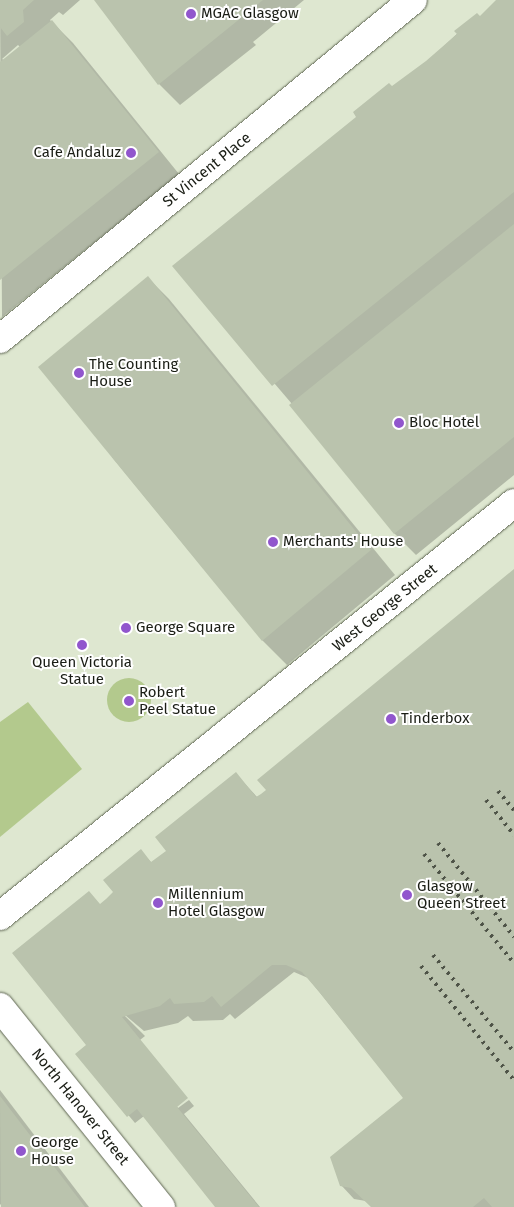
<!DOCTYPE html>
<style>
body{margin:0}
#map{position:relative;width:514px;height:1207px;overflow:hidden;background:#dee7d0;font-family:"Fira Sans",sans-serif}
div>[style]{position:absolute}
.green>*{inset:0;background:#b3c98d}
.round{border-radius:50%}
.shadow>*{inset:0;background:#0003}
.building>*{inset:0;background:#bac3ad}
.roads{filter:drop-shadow(0 0 1px #5f6653) drop-shadow(0 0 1px #5f6653)}
.minor>*{height:28px;margin:-14px;padding:0 14px;transform-origin:14px;border-radius:14px;background:#fff}
.rail>*{height:4px;margin-top:-2px;transform-origin:0;background:repeating-linear-gradient(90deg,#4e5347 0 2.5px,transparent 0 7.5px)}
.dots>*{width:14px;height:14px;translate:-50% -50%;box-sizing:border-box;border:2px solid #fff;border-radius:50%}
span{translate:-50% -50%;white-space:nowrap;text-align:center;line-height:1.15;-webkit-text-stroke:4px #fff;paint-order:stroke}
.poi-label{font-size:15px;color:#1a1d15}
.left{translate:0 -50%;text-align:left}
.right{translate:-100% -50%;text-align:right}
.street-label{font-size:15px;color:#1a1d15}
</style>
<div id="map">
<div class="green">
<div class="round" style="left:107px;top:678px;width:44px;height:44px"></div>
<div style="clip-path:polygon(28px 702px,82px 769px,0 837px,0 722px)"></div>
</div>
<div class="shadow">
<div style="clip-path:polygon(evenodd,0 0,80px 0,63px 15px,59px 12px,50px 20px,73px 43px,179px 174px,2px 317px,0 0,18px 45px,20px 47px,4px 60px,2px 59px,18px 45px)"></div>
<div style="clip-path:polygon(95px 0,304px 0,253px 42px,256px 45px,180px 105px,159px 84px)"></div>
<div style="clip-path:polygon(499px 0,514px 0,514px 475px,416px 555px,394px 533px,292px 404px,174px 266px,427px 62px,477px 15px,480px 17px)"></div>
<div style="clip-path:polygon(148px 278px,169px 299px,395px 575px,287px 665px,263px 641px,112px 457px)"></div>
<div style="clip-path:polygon(514px 571px,514px 1207px,373px 1207px,366px 1201px,354px 1199px,341px 1185px,404px 1097px,308px 978px,294px 972px,235px 1019px,230px 1014px,223px 1020px,193px 1021px,188px 1016px,178px 1023px,144px 1031px,119px 1010px,145px 1036px,140px 1040px,178px 1108px,189px 1100px,194px 1106px,184px 1114px,260px 1207px,217px 1207px,144px 1116px,135px 1123px,77px 1054px,87px 1045px,101px 905px,147px 858px,152px 863px,167px 851px,236px 774px,258px 798px)"></div>
<div style="clip-path:polygon(0 1090px,89px 1207px,3px 1207px,0 1204px)"></div>
</div>
<div class="building">
<div style="clip-path:polygon(0 0,34px 0,23px 10px,24px 22px,7px 36px,0 27px)"></div>
<div style="clip-path:polygon(94px 0,263px 0,158px 85px)"></div>
<div style="clip-path:polygon(496px 0,514px 0,514px 192px,272px 386px,172px 266px,356px 117px,353px 112px,389px 83px,392px 86px,426px 61px,457px 34px,454px 31px,477px 13px,480px 16px)"></div>
<div style="clip-path:polygon(52px 20px,159px 152px,0 280px,0 62px)"></div>
<div style="clip-path:polygon(514px 224px,514px 437px,394px 534px,289px 405px)"></div>
<div style="clip-path:polygon(148px 276px,371px 550px,262px 641px,38px 367px)"></div>
<div style="clip-path:polygon(514px 569px,514px 1207px,492px 1207px,484px 1198px,473px 1207px,371px 1207px,351px 1188px,340px 1186px,330px 1157px,403px 1098px,320px 993px,302px 972px,286px 965px,272px 965px,221px 1007px,212px 996px,204px 1002px,174px 1004px,170px 998px,160px 1006px,122px 1017px,188px 1098px,177px 1107px,259px 1207px,215px 1207px,137px 1109px,127px 1117px,75px 1054px,86px 1045px,12px 953px,89px 891px,100px 904px,106px 899px,113px 892px,103px 880px,141px 849px,151px 862px,166px 851px,155px 837px,236px 772px,256px 797px,261px 794px,266px 790px,257px 780px)"></div>
<div style="clip-path:polygon(0 1096px,85px 1207px,1px 1207px)"></div>
</div>
<div class="roads">
<div class="minor">
<div style="left:0;top:339px;width:534px;rotate:-39.38deg"></div>
<div style="left:0;top:916px;width:659px;rotate:-38.78deg"></div>
<div style="left:0;top:1007px;width:257px;rotate:51.2deg"></div>
</div>
</div>
<div class="rail">
<div style="left:498px;top:791px;width:25px;rotate:50deg"></div>
<div style="left:486px;top:800px;width:45px;rotate:51.3deg"></div>
<div style="left:438px;top:843px;width:121px;rotate:51deg"></div>
<div style="left:424px;top:854px;width:141px;rotate:50.5deg"></div>
<div style="left:433px;top:955px;width:126px;rotate:50.1deg"></div>
<div style="left:421px;top:966px;width:147px;rotate:50.8deg"></div>
</div>
<div class="dots">
<div style="left:191px;top:14px;background:#9156cd"></div>
<div style="left:131px;top:153px;background:#9156cd"></div>
<div style="left:79px;top:373px;background:#9156cd"></div>
<div style="left:399px;top:423px;background:#9156cd"></div>
<div style="left:273px;top:542px;background:#9156cd"></div>
<div style="left:126px;top:628px;background:#9156cd"></div>
<div style="left:82px;top:645px;background:#9156cd"></div>
<div style="left:129px;top:701px;background:#9156cd"></div>
<div style="left:391px;top:719px;background:#9156cd"></div>
<div style="left:407px;top:895px;background:#9156cd"></div>
<div style="left:158px;top:903px;background:#9156cd"></div>
<div style="left:21px;top:1151px;background:#9156cd"></div>
</div>
<div class="poi-label">
<span class="left" style="left:201px;top:14px">MGAC Glasgow</span>
<span class="right" style="left:121px;top:153px">Cafe Andaluz</span>
<span class="left" style="left:89px;top:373px">The Counting<br>House</span>
<span class="left" style="left:409px;top:423px">Bloc Hotel</span>
<span class="left" style="left:283px;top:542px">Merchants' House</span>
<span class="left" style="left:136px;top:628px">George Square</span>
<span style="left:82px;top:671px">Queen Victoria<br>Statue</span>
<span class="left" style="left:139px;top:701px">Robert<br>Peel Statue</span>
<span class="left" style="left:401px;top:719px">Tinderbox</span>
<span class="left" style="left:417px;top:895px">Glasgow<br>Queen Street</span>
<span class="left" style="left:168px;top:903px">Millennium<br>Hotel Glasgow</span>
<span class="left" style="left:31px;top:1151px">George<br>House</span>
</div>
<div class="street-label">
<span style="left:207px;top:170px;rotate:-39deg">St Vincent Place</span>
<span style="left:385px;top:608px;rotate:-39deg">West George Street</span>
<span style="left:80px;top:1107px;rotate:51deg">North Hanover Street</span>
</div>
</div>
